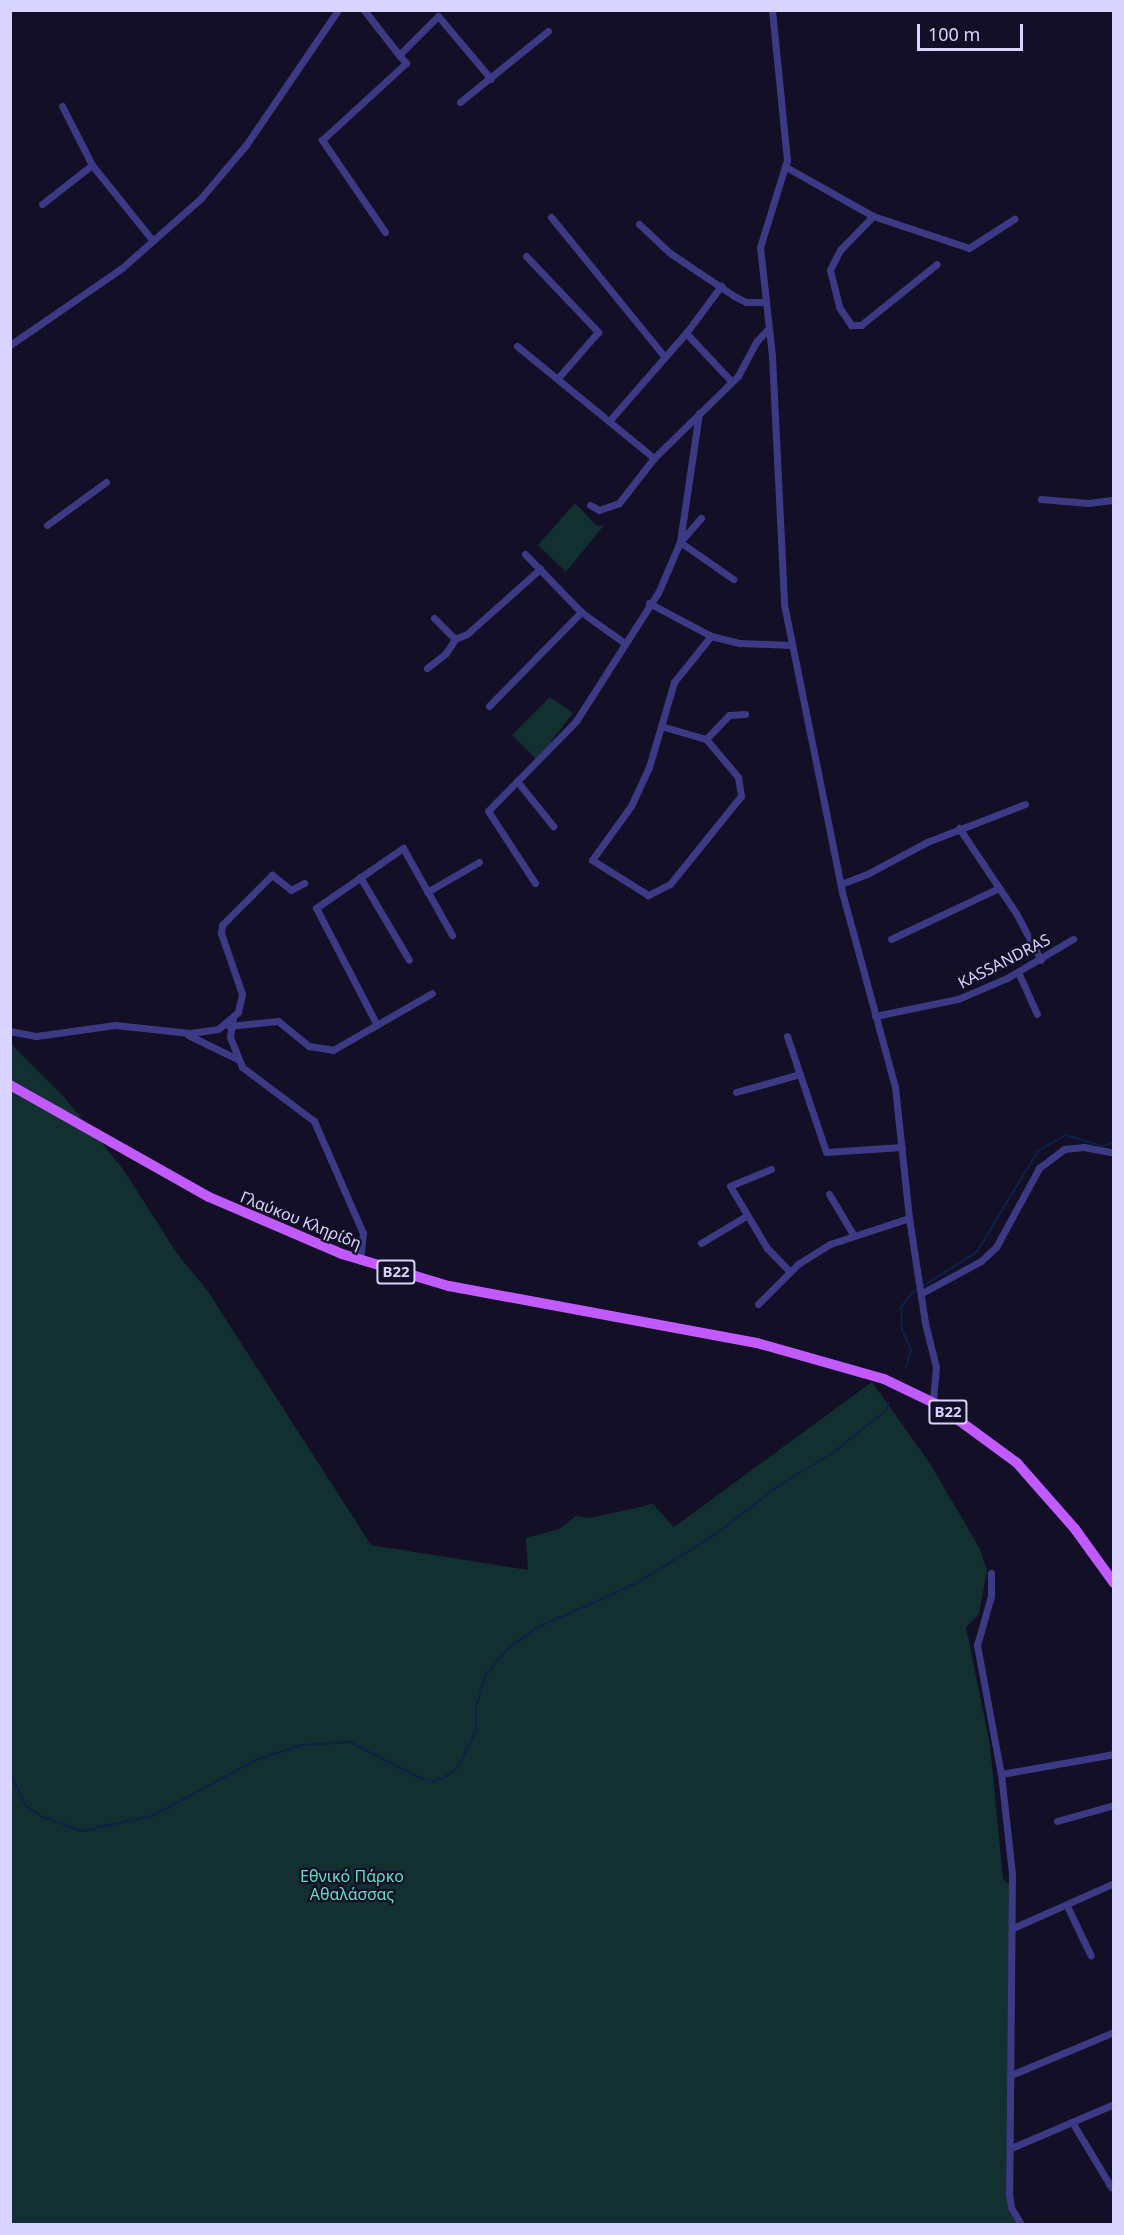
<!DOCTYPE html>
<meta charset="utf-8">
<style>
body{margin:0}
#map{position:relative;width:1124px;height:2235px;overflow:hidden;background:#130f26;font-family:"Noto Sans",sans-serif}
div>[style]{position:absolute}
.green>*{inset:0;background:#12302f}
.stream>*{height:2px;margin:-1px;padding:0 1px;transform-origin:1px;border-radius:1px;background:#0c2248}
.minor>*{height:7px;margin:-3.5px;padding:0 3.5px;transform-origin:3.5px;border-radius:3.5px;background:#3d3a85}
.primary>*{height:10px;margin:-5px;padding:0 5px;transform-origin:5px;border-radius:5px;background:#c25bff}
span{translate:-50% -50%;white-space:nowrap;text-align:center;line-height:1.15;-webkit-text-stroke:4.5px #130f26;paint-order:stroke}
.shield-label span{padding:2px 4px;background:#130f26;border:2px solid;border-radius:4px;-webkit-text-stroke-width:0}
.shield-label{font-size:15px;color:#d9d4ff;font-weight:700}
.street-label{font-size:16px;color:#d9d4ff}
.park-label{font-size:16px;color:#5fe0c0}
.frame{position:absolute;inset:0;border:12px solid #d9d4ff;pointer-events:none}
.scale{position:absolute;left:917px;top:24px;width:106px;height:27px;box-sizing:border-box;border:3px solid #d9d4ff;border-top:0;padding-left:8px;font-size:18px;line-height:21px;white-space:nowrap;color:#d9d4ff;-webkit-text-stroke:4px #130f26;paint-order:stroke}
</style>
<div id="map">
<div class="green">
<div style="clip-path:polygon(575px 503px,597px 526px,604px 525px,566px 572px,538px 545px)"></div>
<div style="clip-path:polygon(550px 697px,573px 713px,537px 760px,512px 735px)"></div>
<div style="clip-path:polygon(11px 1044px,64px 1097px,123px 1169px,178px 1255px,207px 1290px,371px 1545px,528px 1570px,526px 1538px,559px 1529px,576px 1516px,590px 1518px,653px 1504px,674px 1527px,872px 1382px,929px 1462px,980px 1549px,987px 1571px,979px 1614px,966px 1627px,990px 1745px,1003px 1879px,1010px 1885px,1008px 2211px,1017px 2224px,11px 2224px)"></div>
</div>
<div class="stream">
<div style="left:906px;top:1367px;width:18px;rotate:-74deg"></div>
<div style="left:911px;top:1350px;width:22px;rotate:-114deg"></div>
<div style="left:902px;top:1330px;width:23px;rotate:-92deg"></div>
<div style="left:901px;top:1307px;width:19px;rotate:-51deg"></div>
<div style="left:913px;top:1292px;width:75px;rotate:-32deg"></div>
<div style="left:977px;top:1252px;width:118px;rotate:-58.9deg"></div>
<div style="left:1038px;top:1151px;width:32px;rotate:-30deg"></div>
<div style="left:1066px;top:1135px;width:39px;rotate:17deg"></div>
<div style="left:1103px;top:1146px;width:12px;rotate:-20deg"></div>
<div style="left:10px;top:1774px;width:37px;rotate:63deg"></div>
<div style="left:27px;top:1807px;width:19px;rotate:32deg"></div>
<div style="left:43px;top:1817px;width:41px;rotate:19.7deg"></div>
<div style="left:82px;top:1831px;width:72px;rotate:-12.1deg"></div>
<div style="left:152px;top:1816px;width:120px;rotate:-28.3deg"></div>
<div style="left:258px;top:1759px;width:46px;rotate:-17.7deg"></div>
<div style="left:302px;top:1745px;width:48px;rotate:-3.6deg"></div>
<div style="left:350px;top:1742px;width:76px;rotate:27.2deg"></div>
<div style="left:418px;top:1777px;width:16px;rotate:14deg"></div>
<div style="left:434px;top:1781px;width:12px;rotate:-20deg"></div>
<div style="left:445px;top:1777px;width:15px;rotate:-37deg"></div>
<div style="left:457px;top:1768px;width:42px;rotate:-62.8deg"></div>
<div style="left:476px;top:1731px;width:24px;rotate:-90deg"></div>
<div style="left:476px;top:1707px;width:34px;rotate:-73deg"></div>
<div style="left:486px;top:1675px;width:29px;rotate:-52deg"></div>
<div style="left:504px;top:1652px;width:38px;rotate:-37deg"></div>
<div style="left:534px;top:1629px;width:111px;rotate:-24deg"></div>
<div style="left:635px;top:1584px;width:95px;rotate:-31.7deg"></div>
<div style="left:716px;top:1534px;width:75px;rotate:-37.9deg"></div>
<div style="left:775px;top:1488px;width:66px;rotate:-31.3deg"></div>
<div style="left:831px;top:1454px;width:69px;rotate:-38.5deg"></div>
<div style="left:885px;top:1411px;width:9px;rotate:-63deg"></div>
</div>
<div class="minor">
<div style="left:364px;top:10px;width:57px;rotate:52.1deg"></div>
<div style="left:772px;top:10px;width:151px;rotate:84.3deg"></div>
<div style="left:787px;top:160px;width:91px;rotate:107.2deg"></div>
<div style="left:760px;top:247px;width:110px;rotate:83.7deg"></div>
<div style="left:772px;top:356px;width:248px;rotate:87.2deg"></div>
<div style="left:784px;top:604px;width:294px;rotate:78.6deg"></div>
<div style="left:842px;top:892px;width:202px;rotate:74.8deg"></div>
<div style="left:895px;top:1087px;width:132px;rotate:83.9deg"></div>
<div style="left:909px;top:1218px;width:106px;rotate:81.3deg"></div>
<div style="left:925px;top:1323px;width:45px;rotate:76deg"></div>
<div style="left:936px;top:1367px;width:42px;rotate:95.4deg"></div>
<div style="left:460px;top:102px;width:113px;rotate:-38.9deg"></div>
<div style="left:62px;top:106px;width:66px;rotate:63deg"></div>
<div style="left:92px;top:165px;width:97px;rotate:51.2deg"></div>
<div style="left:786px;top:167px;width:100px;rotate:29.4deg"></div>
<div style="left:873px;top:216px;width:101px;rotate:18.4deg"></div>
<div style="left:969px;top:248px;width:54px;rotate:-32.8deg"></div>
<div style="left:42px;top:204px;width:63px;rotate:-38deg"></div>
<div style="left:873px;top:216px;width:47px;rotate:134.1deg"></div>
<div style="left:840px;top:250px;width:22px;rotate:117deg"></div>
<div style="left:830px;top:270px;width:38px;rotate:76deg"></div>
<div style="left:839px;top:307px;width:22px;rotate:56deg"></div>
<div style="left:851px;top:325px;width:10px"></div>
<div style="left:861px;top:325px;width:97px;rotate:-38.8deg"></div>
<div style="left:551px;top:217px;width:179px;rotate:50.9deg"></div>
<div style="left:639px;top:224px;width:42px;rotate:43.1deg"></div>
<div style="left:670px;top:253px;width:77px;rotate:33.9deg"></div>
<div style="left:734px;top:296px;width:13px;rotate:27deg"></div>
<div style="left:746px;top:302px;width:18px"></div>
<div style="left:385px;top:232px;width:112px;rotate:-124.4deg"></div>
<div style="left:322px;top:140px;width:114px;rotate:-42.5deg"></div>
<div style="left:406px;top:63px;width:11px;rotate:-131deg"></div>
<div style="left:399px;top:55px;width:55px;rotate:-45deg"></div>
<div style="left:438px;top:16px;width:82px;rotate:49.9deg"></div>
<div style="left:526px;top:256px;width:105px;rotate:46.5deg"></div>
<div style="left:598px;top:332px;width:61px;rotate:131deg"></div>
<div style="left:686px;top:333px;width:67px;rotate:46.8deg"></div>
<div style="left:10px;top:345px;width:136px;rotate:-34.5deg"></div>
<div style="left:122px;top:268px;width:106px;rotate:-41.5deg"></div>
<div style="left:201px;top:198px;width:70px;rotate:-49.7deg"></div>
<div style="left:246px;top:145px;width:163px;rotate:-55.7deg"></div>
<div style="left:517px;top:346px;width:177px;rotate:39.3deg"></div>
<div style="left:699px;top:413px;width:130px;rotate:98.4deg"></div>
<div style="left:680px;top:542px;width:65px;rotate:34.9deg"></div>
<div style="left:610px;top:420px;width:116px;rotate:-48.9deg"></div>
<div style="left:686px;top:333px;width:59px;rotate:-53.3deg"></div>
<div style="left:1041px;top:499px;width:47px;rotate:4.9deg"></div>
<div style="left:1088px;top:503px;width:26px;rotate:-7deg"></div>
<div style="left:590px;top:505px;width:10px;rotate:29deg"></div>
<div style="left:599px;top:510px;width:21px;rotate:-19deg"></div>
<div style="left:619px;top:503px;width:57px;rotate:-52.1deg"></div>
<div style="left:654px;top:458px;width:117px;rotate:-44.3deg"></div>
<div style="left:738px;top:376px;width:38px;rotate:-62deg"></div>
<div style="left:756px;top:342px;width:18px;rotate:-47deg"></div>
<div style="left:47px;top:525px;width:73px;rotate:-36.1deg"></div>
<div style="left:525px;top:554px;width:81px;rotate:46deg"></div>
<div style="left:581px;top:612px;width:52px;rotate:35.5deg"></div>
<div style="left:649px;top:603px;width:70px;rotate:28deg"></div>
<div style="left:711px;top:636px;width:30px;rotate:14deg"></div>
<div style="left:740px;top:643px;width:51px;rotate:2.2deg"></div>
<div style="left:434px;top:618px;width:30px;rotate:45deg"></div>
<div style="left:455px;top:639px;width:13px;rotate:-23deg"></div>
<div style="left:467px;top:634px;width:98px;rotate:-41.7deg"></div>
<div style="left:427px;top:668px;width:24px;rotate:-38deg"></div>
<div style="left:446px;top:653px;width:17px;rotate:-57deg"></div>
<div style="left:489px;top:706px;width:132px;rotate:-45.6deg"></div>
<div style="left:661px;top:726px;width:47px;rotate:16.1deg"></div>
<div style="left:706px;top:739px;width:33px;rotate:-46deg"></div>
<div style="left:729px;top:715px;width:16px;rotate:-4deg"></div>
<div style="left:706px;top:739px;width:50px;rotate:49.9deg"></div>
<div style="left:738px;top:777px;width:19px;rotate:81deg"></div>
<div style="left:741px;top:796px;width:113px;rotate:128.9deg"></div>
<div style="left:670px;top:884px;width:25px;rotate:153deg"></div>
<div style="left:648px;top:895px;width:66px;rotate:-148deg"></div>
<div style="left:592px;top:860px;width:67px;rotate:-54.2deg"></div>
<div style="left:631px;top:806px;width:43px;rotate:-65.2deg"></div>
<div style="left:649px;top:767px;width:89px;rotate:-73.6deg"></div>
<div style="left:674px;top:682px;width:59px;rotate:-51.2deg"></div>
<div style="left:517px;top:781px;width:58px;rotate:51.3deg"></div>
<div style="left:959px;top:828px;width:102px;rotate:56.2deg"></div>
<div style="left:1016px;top:913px;width:53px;rotate:62deg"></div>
<div style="left:360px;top:877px;width:96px;rotate:59.4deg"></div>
<div style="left:535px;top:883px;width:86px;rotate:-123.1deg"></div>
<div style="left:488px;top:811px;width:126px;rotate:-45.6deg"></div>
<div style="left:576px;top:721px;width:152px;rotate:-57.4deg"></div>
<div style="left:658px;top:593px;width:56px;rotate:-66.7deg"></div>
<div style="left:680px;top:542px;width:32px;rotate:-49deg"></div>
<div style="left:841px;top:884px;width:30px;rotate:-21deg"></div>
<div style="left:869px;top:873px;width:66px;rotate:-28.1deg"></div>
<div style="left:927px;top:842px;width:105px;rotate:-21.2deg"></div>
<div style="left:427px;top:892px;width:60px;rotate:-30deg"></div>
<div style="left:891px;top:939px;width:119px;rotate:-25.3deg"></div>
<div style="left:1018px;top:972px;width:46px;rotate:65.7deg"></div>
<div style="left:875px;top:1016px;width:85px;rotate:-11.6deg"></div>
<div style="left:958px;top:999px;width:53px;rotate:-23.2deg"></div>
<div style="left:1007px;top:978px;width:77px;rotate:-30.6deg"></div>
<div style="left:233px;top:1018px;width:19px;rotate:99deg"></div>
<div style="left:230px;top:1037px;width:32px;rotate:68deg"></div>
<div style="left:242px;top:1067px;width:90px;rotate:36.9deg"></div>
<div style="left:314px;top:1121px;width:122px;rotate:66.4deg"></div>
<div style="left:363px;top:1233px;width:28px;rotate:96deg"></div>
<div style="left:377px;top:1025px;width:132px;rotate:-117.5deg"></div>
<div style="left:316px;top:908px;width:106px;rotate:-34.6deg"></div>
<div style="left:403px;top:848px;width:100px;rotate:60.6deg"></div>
<div style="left:229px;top:1026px;width:49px;rotate:-5.8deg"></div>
<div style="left:278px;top:1021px;width:40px;rotate:39deg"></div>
<div style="left:309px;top:1046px;width:24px;rotate:9deg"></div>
<div style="left:333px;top:1050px;width:114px;rotate:-29.9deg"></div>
<div style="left:10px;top:1031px;width:26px;rotate:11deg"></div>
<div style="left:36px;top:1036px;width:80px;rotate:-7.9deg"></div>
<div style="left:115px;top:1025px;width:75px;rotate:6.1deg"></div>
<div style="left:190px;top:1033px;width:28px;rotate:-8deg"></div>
<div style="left:218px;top:1029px;width:26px;rotate:-40deg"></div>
<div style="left:238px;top:1012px;width:18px;rotate:-77deg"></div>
<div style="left:242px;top:994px;width:65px;rotate:-109deg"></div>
<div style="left:221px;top:933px;width:8px;rotate:-83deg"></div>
<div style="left:222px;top:925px;width:71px;rotate:-45deg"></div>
<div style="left:272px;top:875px;width:24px;rotate:38deg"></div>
<div style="left:291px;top:890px;width:15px;rotate:-28deg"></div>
<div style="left:188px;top:1035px;width:55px;rotate:26.1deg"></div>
<div style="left:787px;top:1036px;width:122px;rotate:71.4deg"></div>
<div style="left:826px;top:1152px;width:76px;rotate:-3.8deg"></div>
<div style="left:736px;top:1092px;width:66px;rotate:-15.7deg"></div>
<div style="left:771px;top:1169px;width:44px;rotate:157.5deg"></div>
<div style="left:730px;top:1186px;width:72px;rotate:59.2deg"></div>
<div style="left:767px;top:1248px;width:33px;rotate:46deg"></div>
<div style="left:829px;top:1194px;width:49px;rotate:59.2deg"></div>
<div style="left:701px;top:1243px;width:52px;rotate:-31deg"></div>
<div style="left:922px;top:1293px;width:67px;rotate:-28.5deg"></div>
<div style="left:981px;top:1261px;width:21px;rotate:-43deg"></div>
<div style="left:996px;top:1247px;width:90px;rotate:-61.4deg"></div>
<div style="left:1039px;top:1168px;width:31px;rotate:-37deg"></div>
<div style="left:1064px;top:1149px;width:20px;rotate:-6deg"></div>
<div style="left:1084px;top:1147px;width:26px;rotate:11deg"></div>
<div style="left:758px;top:1304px;width:57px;rotate:-45deg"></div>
<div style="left:798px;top:1264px;width:38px;rotate:-32deg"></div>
<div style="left:830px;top:1244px;width:83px;rotate:-18.2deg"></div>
<div style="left:991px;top:1573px;width:23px;rotate:90deg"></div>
<div style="left:991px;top:1596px;width:51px;rotate:105.9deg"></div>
<div style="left:977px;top:1645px;width:131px;rotate:79.5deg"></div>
<div style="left:1001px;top:1774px;width:101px;rotate:83.7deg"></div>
<div style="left:1012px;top:1874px;width:319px;rotate:90.5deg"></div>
<div style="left:1009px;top:2193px;width:15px;rotate:82deg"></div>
<div style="left:1011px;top:2208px;width:19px;rotate:58deg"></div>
<div style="left:1001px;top:1774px;width:115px;rotate:-10deg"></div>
<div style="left:1057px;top:1821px;width:59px;rotate:-15.7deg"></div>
<div style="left:1067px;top:1906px;width:55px;rotate:64.4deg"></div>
<div style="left:1013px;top:1928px;width:111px;rotate:-24deg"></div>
<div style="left:1011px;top:2075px;width:112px;rotate:-22.7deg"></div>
<div style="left:1072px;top:2122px;width:76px;rotate:59deg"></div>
<div style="left:1011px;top:2148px;width:112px;rotate:-23.1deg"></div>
</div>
<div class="primary">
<div style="left:10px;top:1085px;width:228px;rotate:29.4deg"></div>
<div style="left:209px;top:1197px;width:145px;rotate:23.2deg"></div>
<div style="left:342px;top:1254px;width:112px;rotate:16.7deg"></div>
<div style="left:449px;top:1286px;width:313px;rotate:10.5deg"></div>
<div style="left:757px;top:1343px;width:132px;rotate:15.8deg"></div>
<div style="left:884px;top:1379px;width:60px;rotate:25.7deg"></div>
<div style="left:938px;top:1405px;width:98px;rotate:36.3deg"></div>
<div style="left:1017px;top:1463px;width:88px;rotate:48.7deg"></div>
<div style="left:1075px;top:1529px;width:67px;rotate:54.2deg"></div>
</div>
<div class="shield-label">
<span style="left:396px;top:1272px">B22</span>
<span style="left:948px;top:1412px">B22</span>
</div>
<div class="street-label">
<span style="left:1004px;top:961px;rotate:-27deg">KASSANDRAS</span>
<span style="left:301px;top:1220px;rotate:22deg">Γλαύκου Κληρίδη</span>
</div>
<div class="park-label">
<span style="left:352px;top:1885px">Εθνικό Πάρκο<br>Αθαλάσσας</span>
</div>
<div class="frame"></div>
<div class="scale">100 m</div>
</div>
